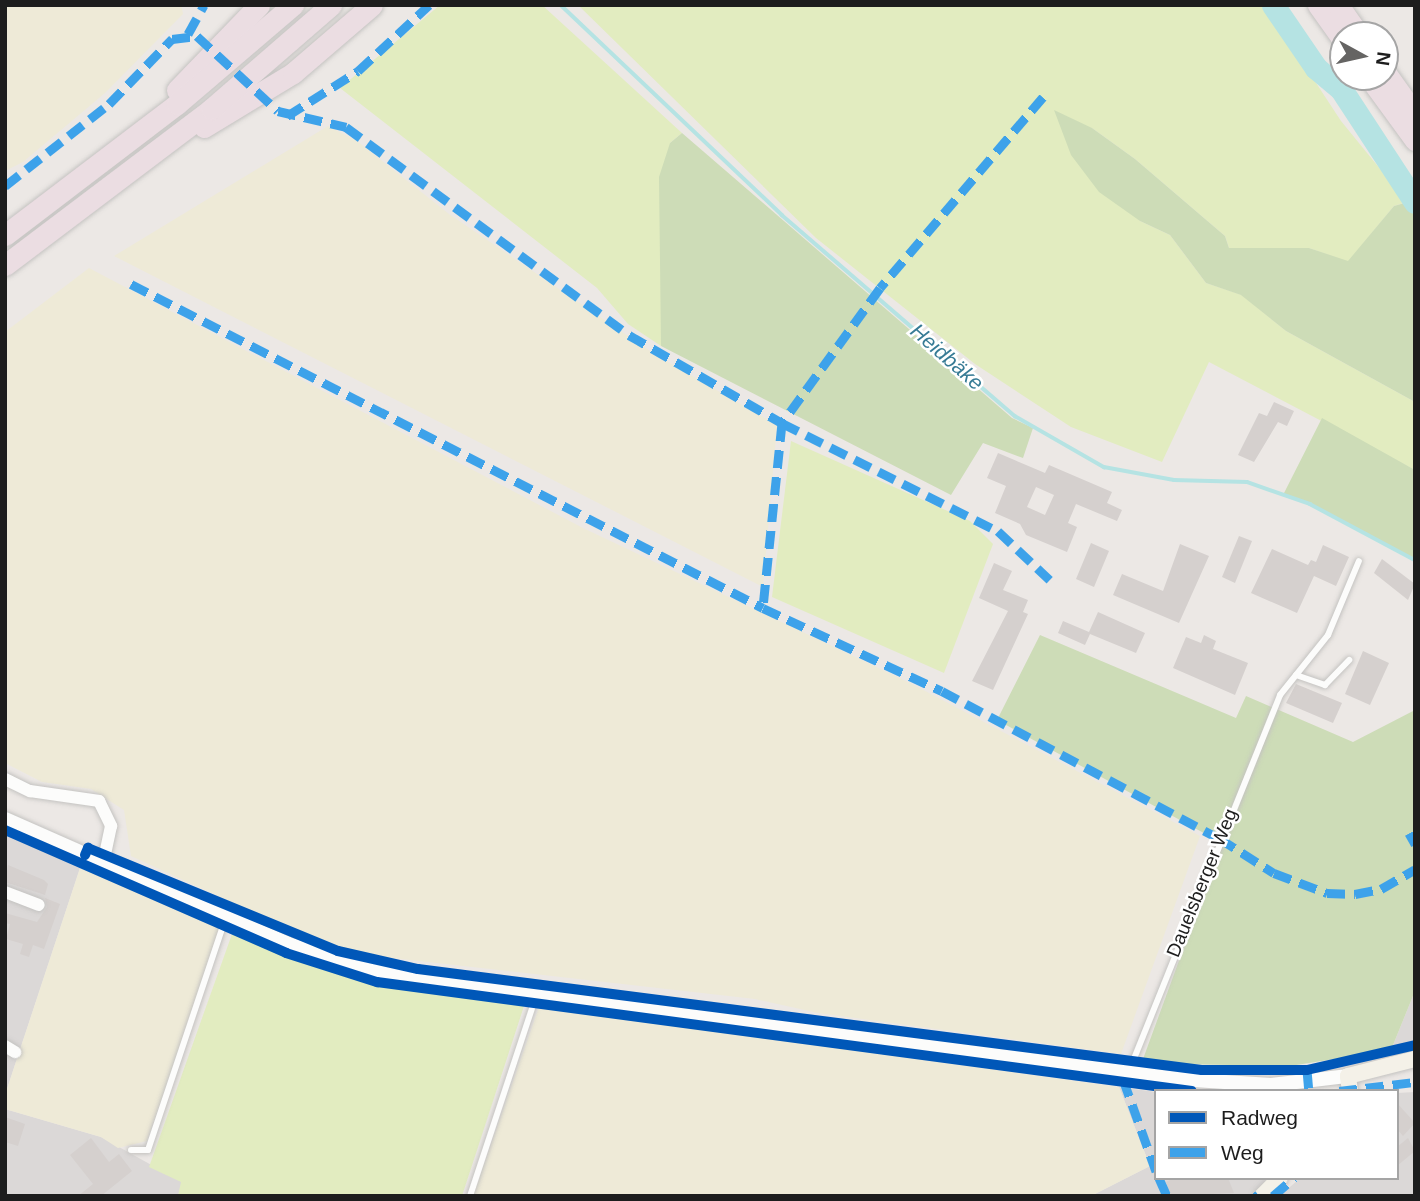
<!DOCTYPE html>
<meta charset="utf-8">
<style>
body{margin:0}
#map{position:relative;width:1420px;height:1201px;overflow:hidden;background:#ece8e5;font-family:Helvetica,sans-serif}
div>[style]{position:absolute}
.residential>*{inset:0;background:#dbd8d7}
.farmland>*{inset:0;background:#eeead7}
.grass>*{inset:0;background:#e2ecc0}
.forest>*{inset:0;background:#cddcb7}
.stream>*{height:3.5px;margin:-1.75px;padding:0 1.75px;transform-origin:1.75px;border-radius:1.75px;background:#b5e3e3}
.river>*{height:23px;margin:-11.5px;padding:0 11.5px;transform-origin:11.5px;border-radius:11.5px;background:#b5e3e3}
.building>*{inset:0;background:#d5d0ce}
.roads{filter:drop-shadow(0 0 2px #c4c3c1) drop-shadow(0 0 2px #c4c3c1)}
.service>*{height:6px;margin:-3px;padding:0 3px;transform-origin:3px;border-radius:3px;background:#fcfcfb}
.minor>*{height:12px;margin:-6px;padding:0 6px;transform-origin:6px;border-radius:6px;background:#fcfcfb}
.tertiary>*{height:14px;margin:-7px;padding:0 7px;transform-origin:7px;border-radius:7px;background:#fcfcfb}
.secondary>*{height:16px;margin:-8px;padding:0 8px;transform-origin:8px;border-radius:8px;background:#f4f1e8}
.motorway>*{height:21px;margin:-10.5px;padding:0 10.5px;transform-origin:10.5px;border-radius:10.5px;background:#ebdde2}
.quiet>*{height:9px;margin-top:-4.5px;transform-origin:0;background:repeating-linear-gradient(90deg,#3da2ea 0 18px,transparent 0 27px)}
.cycleway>*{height:10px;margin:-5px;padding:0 5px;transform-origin:5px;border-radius:5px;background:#0057b8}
span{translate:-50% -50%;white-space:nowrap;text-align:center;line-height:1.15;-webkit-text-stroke:5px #fff;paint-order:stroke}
.street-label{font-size:19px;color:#1d1d1d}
.water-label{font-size:21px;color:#377b95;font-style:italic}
.frame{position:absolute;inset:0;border:7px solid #1d1d1d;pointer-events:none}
.legend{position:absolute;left:1154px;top:1089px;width:245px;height:91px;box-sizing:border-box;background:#fff;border:2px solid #a5a5a5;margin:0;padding:9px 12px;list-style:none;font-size:21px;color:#1d1d1d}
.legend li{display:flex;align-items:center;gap:14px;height:35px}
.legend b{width:35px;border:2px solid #a5a5a5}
.north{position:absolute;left:1329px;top:21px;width:70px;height:70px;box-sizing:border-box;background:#fff;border:2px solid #a5a5a5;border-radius:50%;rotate:98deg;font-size:19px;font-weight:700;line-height:28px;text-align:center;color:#1d1d1d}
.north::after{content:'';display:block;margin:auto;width:24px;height:32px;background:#656463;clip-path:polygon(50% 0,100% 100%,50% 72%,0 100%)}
</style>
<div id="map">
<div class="residential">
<div style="clip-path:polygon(5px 835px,80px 868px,5px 1095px)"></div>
<div style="clip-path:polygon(1415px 991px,1415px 1043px,1391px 1050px)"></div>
<div style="clip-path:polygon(1119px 1087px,1156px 1092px,1156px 1178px,1262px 1178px,1281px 1195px,1300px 1178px,1397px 1178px,1397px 1093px,1415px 1092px,1415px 1196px,1091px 1196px,1150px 1166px)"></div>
<div style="clip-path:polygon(5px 1109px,101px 1137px,182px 1182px,178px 1196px,5px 1196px)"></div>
</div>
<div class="farmland">
<div style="clip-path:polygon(5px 5px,181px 5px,183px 14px,105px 93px,23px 162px,5px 171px)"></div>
<div style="clip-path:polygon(328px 126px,357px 141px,449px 214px,656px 355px,777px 425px,763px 587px,114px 256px)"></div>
<div style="clip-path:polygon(89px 268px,583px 528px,910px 683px,1200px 836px,1121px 1054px,818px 1013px,755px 999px,366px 955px,303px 935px,131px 856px,124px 810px,91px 789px,42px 782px,5px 763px,5px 332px)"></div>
<div style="clip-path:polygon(80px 868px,220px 929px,147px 1141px,118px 1148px,101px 1137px,5px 1109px,5px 1095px)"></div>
<div style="clip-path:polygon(539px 1007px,1119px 1087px,1150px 1166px,1091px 1196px,473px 1196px)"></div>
</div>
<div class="grass">
<div style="clip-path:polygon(440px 5px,542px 5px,682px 133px,670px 143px,661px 346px,628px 324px,597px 288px,340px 88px)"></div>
<div style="clip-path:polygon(578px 5px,1265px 5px,1341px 121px,1407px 202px,1394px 206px,1348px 262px,1309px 248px,1229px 248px,1225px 236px,1135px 159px,1092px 128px,1140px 221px,1170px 235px,1206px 283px,1242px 295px,1286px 331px,1415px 402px,1415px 470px,1209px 362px,1162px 462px,1071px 427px,975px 364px,816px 238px)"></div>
<div style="clip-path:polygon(791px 441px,970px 521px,993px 544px,944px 673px,772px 597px)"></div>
<div style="clip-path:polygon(232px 934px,386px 987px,524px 1006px,462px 1196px,178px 1196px,181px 1182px,149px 1167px)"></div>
</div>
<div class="forest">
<div style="clip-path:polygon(1054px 110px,1092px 128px,1135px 159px,1225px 236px,1229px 248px,1309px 248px,1348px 261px,1394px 206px,1415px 200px,1415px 402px,1286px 331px,1241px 295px,1206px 283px,1170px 235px,1140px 221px,1099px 192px,1071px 155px)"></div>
<div style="clip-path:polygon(682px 133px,1012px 418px,1033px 428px,1023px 458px,983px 443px,951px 495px,661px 346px,659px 177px,670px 143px)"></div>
<div style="clip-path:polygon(1322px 418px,1415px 470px,1415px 560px,1310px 504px,1283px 495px)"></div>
<div style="clip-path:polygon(1040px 635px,1236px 718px,1246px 696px,1353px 742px,1415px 710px,1415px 991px,1391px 1050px,1290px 1066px,1173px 1064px,1143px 1059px,1222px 843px,997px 720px)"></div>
</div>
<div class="stream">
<div style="left:561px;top:5px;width:305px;rotate:43.5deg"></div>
<div style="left:782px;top:215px;width:308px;rotate:40.8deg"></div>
<div style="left:1015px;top:416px;width:103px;rotate:29.8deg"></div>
<div style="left:1104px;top:467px;width:71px;rotate:10.5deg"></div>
<div style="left:1174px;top:480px;width:73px;rotate:1.6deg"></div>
<div style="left:1247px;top:482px;width:67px;rotate:19.2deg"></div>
<div style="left:1310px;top:504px;width:119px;rotate:28.1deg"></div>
</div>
<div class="river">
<div style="left:1273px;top:5px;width:76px;rotate:55.7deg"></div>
<div style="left:1316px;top:68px;width:33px;rotate:40deg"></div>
<div style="left:1341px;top:89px;width:135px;rotate:56.8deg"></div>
</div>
<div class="building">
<div style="clip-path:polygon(1274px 402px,1294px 411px,1287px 426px,1278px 422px,1254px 462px,1238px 455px,1259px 413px,1267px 416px)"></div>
<div style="clip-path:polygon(evenodd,998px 453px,1045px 473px,1049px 465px,1112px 492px,1107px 503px,1122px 510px,1117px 521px,1076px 504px,1068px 523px,1077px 527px,1067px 552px,1026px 535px,1020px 524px,995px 513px,1006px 486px,987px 478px,998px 453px,1036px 487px,1054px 495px,1045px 515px,1027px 507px,1036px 487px)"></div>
<div style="clip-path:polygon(1239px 536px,1252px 541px,1235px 583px,1222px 577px)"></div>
<div style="clip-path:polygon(1091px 543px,1109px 551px,1094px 587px,1076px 579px)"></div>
<div style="clip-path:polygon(1180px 544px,1209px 556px,1179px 623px,1113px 595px,1122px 574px,1163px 591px)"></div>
<div style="clip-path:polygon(1323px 545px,1349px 557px,1336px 586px,1314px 576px,1297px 613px,1251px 593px,1272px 549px,1308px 565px,1311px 560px,1316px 562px)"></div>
<div style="clip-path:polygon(1382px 559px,1415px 584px,1408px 600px,1374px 573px)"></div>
<div style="clip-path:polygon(994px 563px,1012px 571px,1003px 590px,1028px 600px,1023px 612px,1028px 614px,993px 690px,972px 681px,1008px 611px,979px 598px)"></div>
<div style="clip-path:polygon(1098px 612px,1145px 633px,1136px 653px,1090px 634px,1085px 645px,1058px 633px,1063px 621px,1089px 632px)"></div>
<div style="clip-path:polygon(1204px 635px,1216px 641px,1213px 649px,1248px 663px,1235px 695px,1173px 668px,1186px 637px,1201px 643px)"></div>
<div style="clip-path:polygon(1363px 651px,1389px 663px,1370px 705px,1345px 694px)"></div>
<div style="clip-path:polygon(1296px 684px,1342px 703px,1333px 723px,1286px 703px)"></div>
<div style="clip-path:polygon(8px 865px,44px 880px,48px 884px,45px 895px,5px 882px)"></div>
<div style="clip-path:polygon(45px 898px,60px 904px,44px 949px,33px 945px,29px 957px,20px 954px,23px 944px,6px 939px,10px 924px,5px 923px,5px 913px,37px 922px,47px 907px)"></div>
<div style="clip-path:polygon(1397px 1103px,1415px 1123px,1403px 1136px,1397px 1129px)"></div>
<div style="clip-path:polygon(5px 1117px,25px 1124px,18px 1146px,5px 1142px)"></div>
<div style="clip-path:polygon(91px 1138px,109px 1162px,119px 1154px,132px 1171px,101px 1196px,78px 1196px,93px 1184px,70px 1155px)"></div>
<div style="clip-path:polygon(1408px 1138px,1415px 1151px,1397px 1166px,1397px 1147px)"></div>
<div style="clip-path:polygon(1174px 1178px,1228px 1178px,1234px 1193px,1171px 1196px,1166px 1182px)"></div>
</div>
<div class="roads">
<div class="service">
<div style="left:1296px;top:675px;width:31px;rotate:19deg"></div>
<div style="left:1325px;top:685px;width:35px;rotate:-46deg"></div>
<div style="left:1129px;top:1071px;width:405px;rotate:-68.1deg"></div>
<div style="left:1280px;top:695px;width:77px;rotate:-51.3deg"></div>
<div style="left:1328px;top:635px;width:80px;rotate:-67.3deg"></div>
<div style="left:131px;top:1150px;width:17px"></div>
<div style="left:148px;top:1150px;width:246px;rotate:-71.5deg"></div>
<div style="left:470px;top:1196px;width:213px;rotate:-71.7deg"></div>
</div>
<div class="minor">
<div style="left:5px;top:779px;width:28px;rotate:26deg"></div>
<div style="left:30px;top:791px;width:70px;rotate:8.2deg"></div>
<div style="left:99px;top:801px;width:28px;rotate:64deg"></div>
<div style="left:111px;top:826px;width:38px;rotate:102deg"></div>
<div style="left:5px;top:892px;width:36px;rotate:21deg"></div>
<div style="left:5px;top:1046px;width:12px;rotate:31deg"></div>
</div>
<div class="tertiary">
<div style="left:5px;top:819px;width:309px;rotate:23.8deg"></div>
<div style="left:288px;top:944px;width:95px;rotate:17.1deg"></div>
<div style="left:379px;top:972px;width:822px;rotate:7.55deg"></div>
<div style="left:1194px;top:1080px;width:77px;rotate:3.7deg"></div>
<div style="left:1271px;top:1085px;width:78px;rotate:-6.7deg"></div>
</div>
<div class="secondary">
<div style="left:1350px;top:1091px;width:15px;rotate:-98deg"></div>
<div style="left:1348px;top:1076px;width:69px;rotate:-14.2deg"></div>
<div style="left:1262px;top:1196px;width:25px;rotate:-45deg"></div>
</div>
<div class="motorway">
<div style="left:1318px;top:5px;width:43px;rotate:54.5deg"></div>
<div style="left:1338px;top:5px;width:37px;rotate:55deg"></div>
<div style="left:1385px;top:72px;width:52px;rotate:54.5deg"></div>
<div style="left:1369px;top:77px;width:78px;rotate:53.9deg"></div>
<div style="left:177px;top:90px;width:118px;rotate:-46deg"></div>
<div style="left:204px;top:127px;width:104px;rotate:-31.2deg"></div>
<div style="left:293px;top:73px;width:104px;rotate:-40.7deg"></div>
<div style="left:5px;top:235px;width:216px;rotate:-37.3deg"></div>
<div style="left:177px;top:104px;width:153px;rotate:-40.5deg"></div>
<div style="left:5px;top:265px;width:258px;rotate:-37.1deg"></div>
<div style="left:211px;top:109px;width:159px;rotate:-40.9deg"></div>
</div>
</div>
<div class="quiet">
<div style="left:188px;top:34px;width:33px;rotate:-61deg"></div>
<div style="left:1043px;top:97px;width:251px;rotate:130.5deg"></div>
<div style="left:880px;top:288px;width:167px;rotate:126deg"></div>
<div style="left:782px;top:423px;width:186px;rotate:95.9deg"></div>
<div style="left:763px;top:608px;width:197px;rotate:24.9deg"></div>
<div style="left:942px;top:691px;width:314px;rotate:28deg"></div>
<div style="left:1219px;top:838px;width:65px;rotate:32.5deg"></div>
<div style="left:1274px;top:873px;width:57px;rotate:20.7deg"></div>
<div style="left:1327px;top:893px;width:28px;rotate:2deg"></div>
<div style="left:1355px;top:894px;width:26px;rotate:-11deg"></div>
<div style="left:1381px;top:889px;width:39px;rotate:-30deg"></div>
<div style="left:287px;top:116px;width:84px;rotate:-32.4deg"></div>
<div style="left:358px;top:71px;width:97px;rotate:-42.9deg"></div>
<div style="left:5px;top:186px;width:132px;rotate:-38.3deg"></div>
<div style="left:109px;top:104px;width:91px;rotate:-45.9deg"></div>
<div style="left:172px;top:39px;width:25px;rotate:-7deg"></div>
<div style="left:197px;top:36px;width:110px;rotate:42.8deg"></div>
<div style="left:278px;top:111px;width:70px;rotate:13.2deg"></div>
<div style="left:346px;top:127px;width:351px;rotate:36.3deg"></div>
<div style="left:629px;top:335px;width:177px;rotate:29.9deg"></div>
<div style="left:782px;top:423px;width:241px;rotate:26.6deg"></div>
<div style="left:998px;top:531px;width:71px;rotate:43.3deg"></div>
<div style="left:131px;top:284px;width:710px;rotate:27.14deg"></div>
<div style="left:1409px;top:833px;width:13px;rotate:61deg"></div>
<div style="left:1307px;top:1070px;width:21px;rotate:85deg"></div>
<div style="left:1123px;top:1079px;width:98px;rotate:70.3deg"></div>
<div style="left:1339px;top:1091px;width:77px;rotate:-6.8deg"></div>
<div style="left:1159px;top:1178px;width:20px;rotate:66deg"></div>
<div style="left:1252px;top:1194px;width:3px;rotate:45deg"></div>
<div style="left:1273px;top:1196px;width:28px;rotate:-41deg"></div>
</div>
<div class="cycleway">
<div style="left:5px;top:830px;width:307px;rotate:23.6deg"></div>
<div style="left:286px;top:953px;width:96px;rotate:17.7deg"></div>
<div style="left:377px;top:982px;width:822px;rotate:7.62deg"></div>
<div style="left:85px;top:855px;width:8px;rotate:-67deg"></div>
<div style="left:88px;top:848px;width:270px;rotate:22.4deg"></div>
<div style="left:338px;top:951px;width:82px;rotate:12.7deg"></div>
<div style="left:418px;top:969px;width:790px;rotate:7.34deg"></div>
<div style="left:1202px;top:1070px;width:105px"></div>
<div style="left:1307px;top:1070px;width:111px;rotate:-13deg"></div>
</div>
<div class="street-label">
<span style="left:1202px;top:883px;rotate:-68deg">Dauelsberger Weg</span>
</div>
<div class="water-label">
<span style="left:947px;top:357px;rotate:41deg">Heidbäke</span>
</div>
<div class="frame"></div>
<ul class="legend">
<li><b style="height:9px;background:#0057b8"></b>Radweg</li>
<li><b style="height:9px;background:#3da2ea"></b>Weg</li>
</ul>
<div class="north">N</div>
</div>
